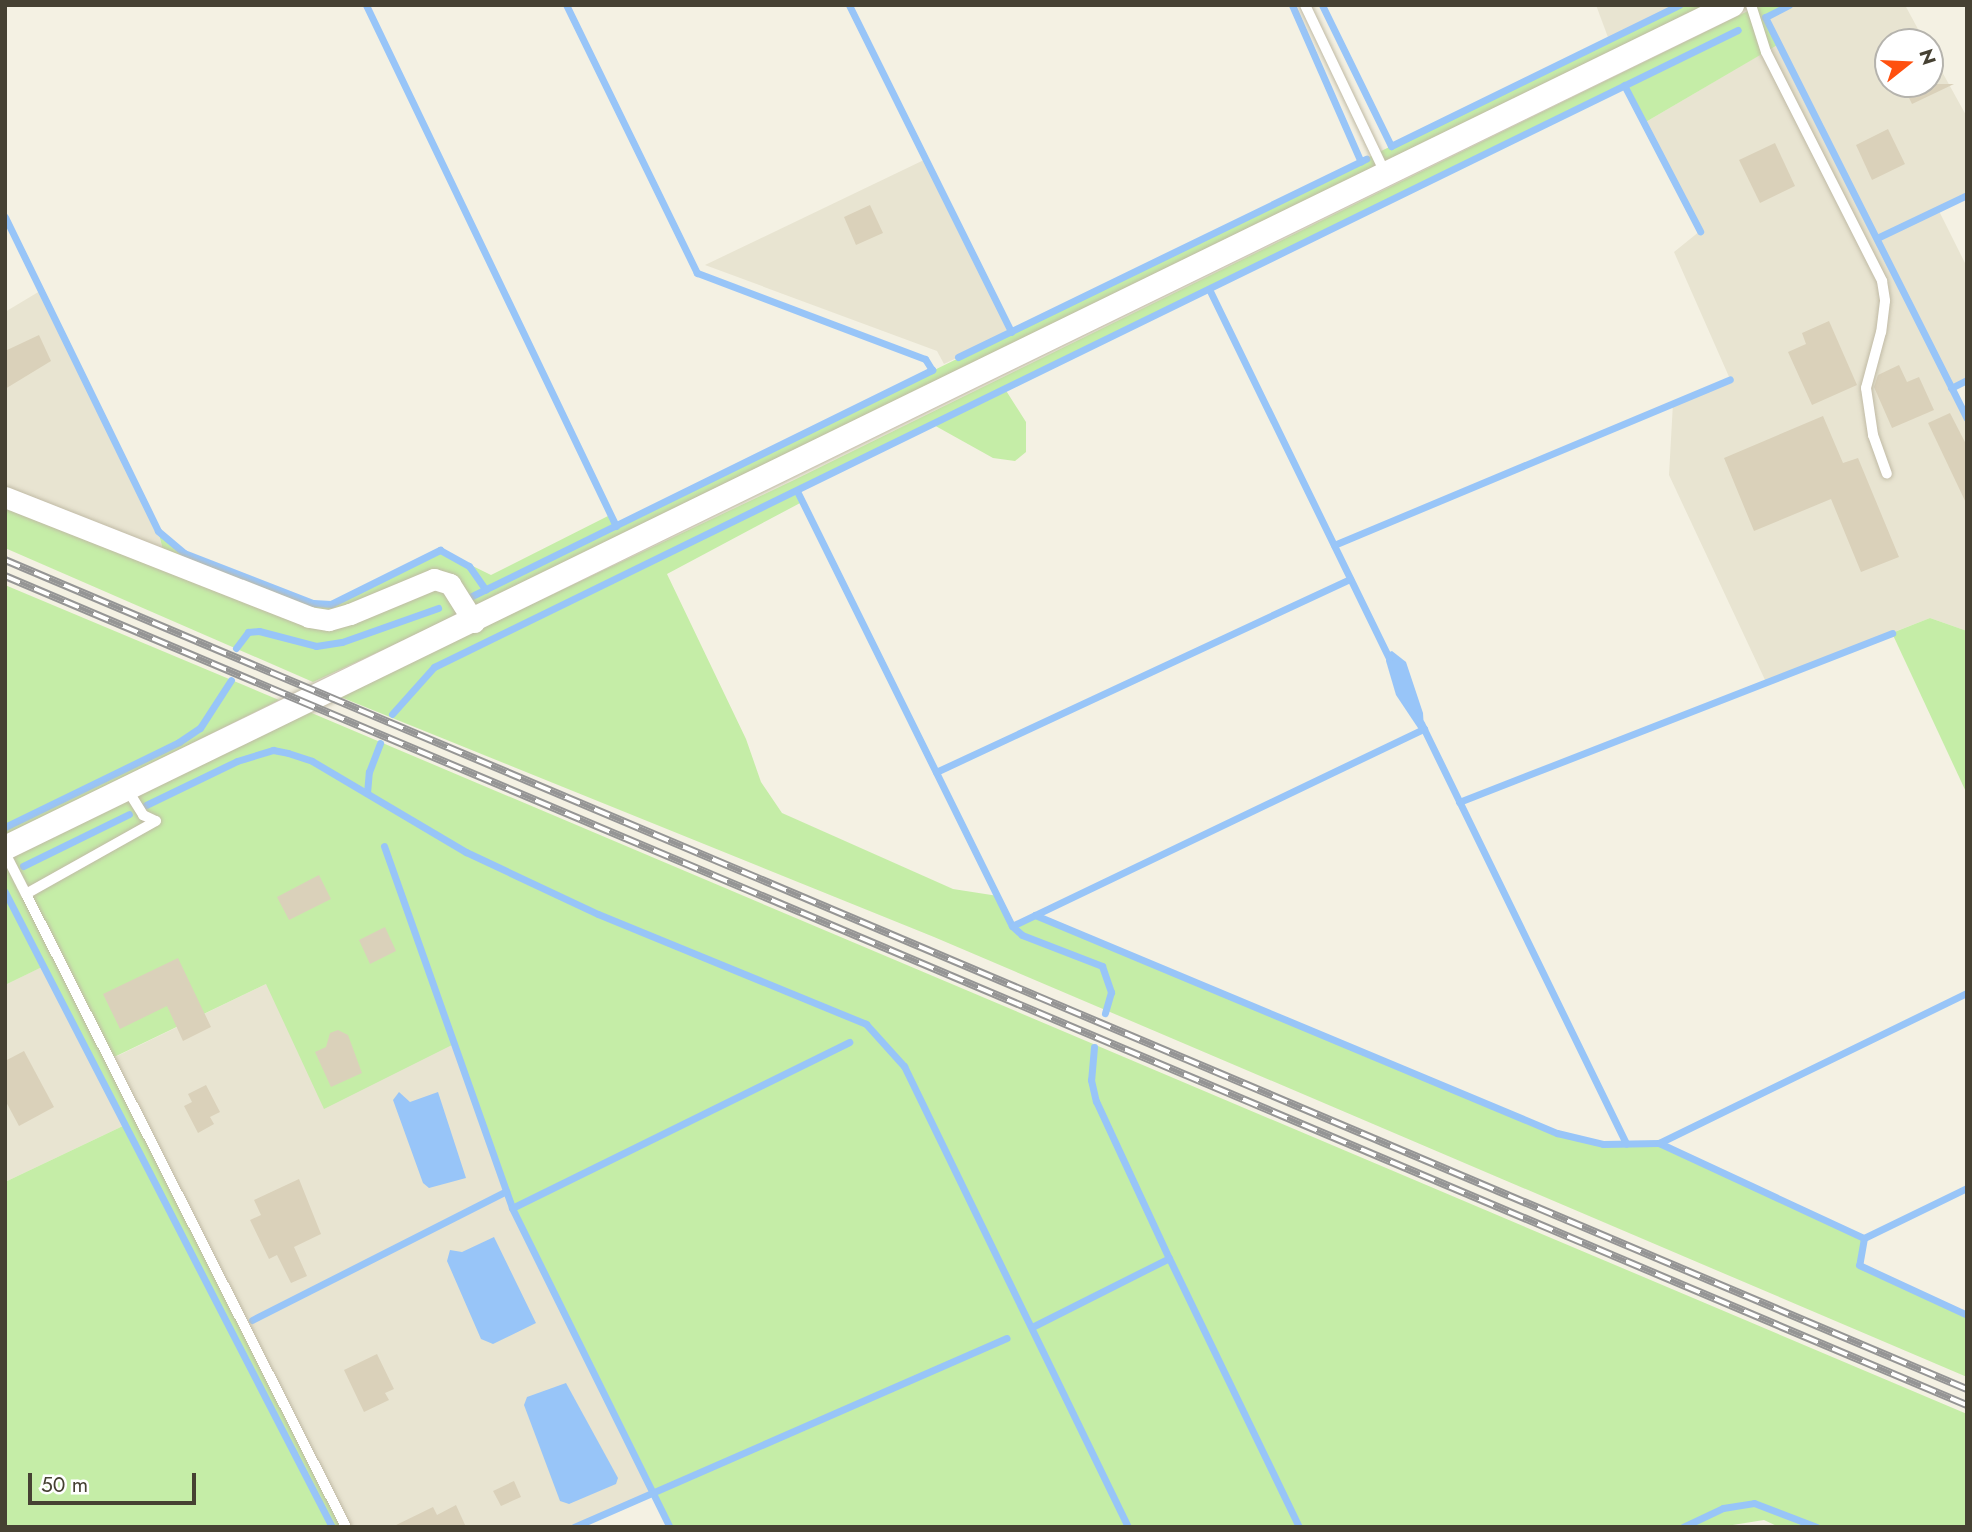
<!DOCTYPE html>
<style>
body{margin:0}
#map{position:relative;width:1972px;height:1532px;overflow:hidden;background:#f4f1e3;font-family:Jost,sans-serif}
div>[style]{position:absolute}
.residential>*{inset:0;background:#e8e4d1}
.green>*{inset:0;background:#c5eda7}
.water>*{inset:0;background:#98c5f8}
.stream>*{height:7px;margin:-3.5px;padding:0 3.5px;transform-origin:3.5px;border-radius:3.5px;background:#98c5f8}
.building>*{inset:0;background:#dad1ba}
.roads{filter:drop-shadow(0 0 2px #c0baa5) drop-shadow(0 0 2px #c0baa5)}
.service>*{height:10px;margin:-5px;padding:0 5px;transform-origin:5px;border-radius:5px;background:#fff}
.minor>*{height:21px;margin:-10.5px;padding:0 10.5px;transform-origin:10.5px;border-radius:10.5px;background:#fff}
.tertiary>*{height:24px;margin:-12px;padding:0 12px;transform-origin:12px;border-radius:12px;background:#fff}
.rail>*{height:8px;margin-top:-4px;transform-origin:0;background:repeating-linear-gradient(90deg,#fff 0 16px,#959595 0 32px);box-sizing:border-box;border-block:2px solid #959595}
span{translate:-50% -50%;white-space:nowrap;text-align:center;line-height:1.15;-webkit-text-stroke:5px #fff;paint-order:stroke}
.frame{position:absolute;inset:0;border:7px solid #464133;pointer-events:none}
.north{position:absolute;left:1874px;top:28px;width:70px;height:70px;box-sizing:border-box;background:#fff;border:2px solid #b5b3ad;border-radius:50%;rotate:72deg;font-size:19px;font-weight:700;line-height:28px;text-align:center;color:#464133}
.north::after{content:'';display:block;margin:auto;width:24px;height:32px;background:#ff500f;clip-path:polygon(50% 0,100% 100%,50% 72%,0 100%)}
.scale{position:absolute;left:28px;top:1473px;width:168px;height:32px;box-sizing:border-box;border:4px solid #464133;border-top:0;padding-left:9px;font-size:21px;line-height:24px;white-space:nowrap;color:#464133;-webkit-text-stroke:5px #fff;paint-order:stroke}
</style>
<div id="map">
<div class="residential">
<div style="clip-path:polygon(1596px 5px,1679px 5px,1609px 40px)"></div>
<div style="clip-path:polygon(1789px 5px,1905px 5px,1925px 42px,1888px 42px,1888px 84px,1930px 84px,1930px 50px,1967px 117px,1967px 195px,1938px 209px,1967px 267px,1967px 380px,1952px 388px,1967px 418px,1967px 631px,1930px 618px,1766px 682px,1669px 475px,1673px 403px,1730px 379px,1674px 252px,1700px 231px,1644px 123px,1778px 44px,1765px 17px)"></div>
<div style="clip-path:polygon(926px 159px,1011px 332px,944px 364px,937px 351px,705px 265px)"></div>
<div style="clip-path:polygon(40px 291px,158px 531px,166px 562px,5px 497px,5px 312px)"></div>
<div style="clip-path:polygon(43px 966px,125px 1125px,5px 1182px,5px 985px)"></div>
<div style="clip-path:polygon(266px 984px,454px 1044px,512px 1208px,651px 1493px,574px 1527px,346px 1527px,109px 1060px)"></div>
</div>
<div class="green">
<div style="clip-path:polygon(1679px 5px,1707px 5px,467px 611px,313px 682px,5px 548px,5px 497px,166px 561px,158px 531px,184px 553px,313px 603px,348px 599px,440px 550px,491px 575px,610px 515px,616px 526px)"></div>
<div style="clip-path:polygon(1760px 5px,1789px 5px,1765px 17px,1779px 44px,1644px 123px,1624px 85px,1005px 389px,1026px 422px,1026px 452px,1015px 461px,993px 458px,932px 424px,797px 491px,802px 502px,667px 574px,746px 739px,761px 782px,782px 813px,953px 889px,998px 896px,1012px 926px,1035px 915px,1557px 1133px,1603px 1144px,1659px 1143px,1864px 1238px,1860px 1265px,1967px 1315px,1967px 1377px,934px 937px,338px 696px,792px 481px)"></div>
<div style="clip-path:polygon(5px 585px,279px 700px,5px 836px)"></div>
<div style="clip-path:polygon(1930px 618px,1967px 631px,1967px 794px,1892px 633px)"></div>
<div style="clip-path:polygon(307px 711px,1967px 1414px,1967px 1527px,1779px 1527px,1764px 1520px,1720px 1527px,670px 1527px,512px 1208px,454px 1044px,324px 1109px,266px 984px,110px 1059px,346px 1527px,5px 1527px,5px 1182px,125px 1125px,44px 966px,5px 985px,5px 859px)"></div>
</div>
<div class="water">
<div style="clip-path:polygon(1392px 651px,1406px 662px,1423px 713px,1424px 729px,1420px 731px,1396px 695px,1386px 661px,1387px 653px)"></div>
<div style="clip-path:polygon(399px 1092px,410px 1102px,438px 1092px,466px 1178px,429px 1188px,423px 1183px,393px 1100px)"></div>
<div style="clip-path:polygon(494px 1237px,536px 1323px,493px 1344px,481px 1339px,447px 1261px,450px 1250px,462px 1252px)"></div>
<div style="clip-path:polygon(566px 1383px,618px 1478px,616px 1484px,569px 1504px,560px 1501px,524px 1405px,527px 1397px)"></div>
</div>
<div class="stream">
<div style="left:366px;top:5px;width:578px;rotate:64.37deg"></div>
<div style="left:849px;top:5px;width:365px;rotate:63.6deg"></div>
<div style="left:1292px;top:5px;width:171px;rotate:66.3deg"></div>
<div style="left:1322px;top:5px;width:157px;rotate:63.9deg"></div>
<div style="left:1391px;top:146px;width:321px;rotate:-26.1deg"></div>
<div style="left:1789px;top:5px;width:27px;rotate:153deg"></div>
<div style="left:1765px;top:17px;width:449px;rotate:63.3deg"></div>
<div style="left:1624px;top:85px;width:165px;rotate:62.5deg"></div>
<div style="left:5px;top:217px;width:349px;rotate:64deg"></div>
<div style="left:158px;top:531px;width:34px;rotate:40deg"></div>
<div style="left:184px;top:553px;width:138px;rotate:21.2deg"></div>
<div style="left:313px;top:603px;width:18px;rotate:3deg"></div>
<div style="left:331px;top:604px;width:122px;rotate:-26.4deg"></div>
<div style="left:440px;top:550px;width:33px;rotate:29deg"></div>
<div style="left:469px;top:566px;width:29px;rotate:55deg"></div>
<div style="left:1877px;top:238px;width:100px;rotate:-25.5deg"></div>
<div style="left:1209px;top:289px;width:411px;rotate:64deg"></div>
<div style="left:958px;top:357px;width:454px;rotate:-25.9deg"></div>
<div style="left:1951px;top:388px;width:18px;rotate:-27deg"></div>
<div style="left:797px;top:491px;width:485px;rotate:63.7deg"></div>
<div style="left:1012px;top:926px;width:13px;rotate:42deg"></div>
<div style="left:1022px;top:935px;width:86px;rotate:21.2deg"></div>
<div style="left:1102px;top:966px;width:28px;rotate:71deg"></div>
<div style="left:1111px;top:992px;width:22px;rotate:106deg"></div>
<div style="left:1334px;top:545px;width:429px;rotate:-22.7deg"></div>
<div style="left:472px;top:596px;width:513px;rotate:-26.17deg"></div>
<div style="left:932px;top:370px;width:13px;rotate:-122deg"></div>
<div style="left:925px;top:359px;width:244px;rotate:-159.3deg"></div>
<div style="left:697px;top:273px;width:298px;rotate:-116deg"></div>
<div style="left:236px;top:648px;width:20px;rotate:-53deg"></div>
<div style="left:248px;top:632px;width:11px;rotate:-5deg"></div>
<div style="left:259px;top:631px;width:59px;rotate:14.7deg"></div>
<div style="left:316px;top:646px;width:26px;rotate:-9deg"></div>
<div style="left:342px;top:642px;width:102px;rotate:-19.5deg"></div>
<div style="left:392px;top:714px;width:63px;rotate:-48.2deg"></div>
<div style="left:434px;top:667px;width:1451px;rotate:-26.04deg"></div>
<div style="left:1421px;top:723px;width:468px;rotate:64deg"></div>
<div style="left:936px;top:772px;width:457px;rotate:-25deg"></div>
<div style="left:367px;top:793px;width:21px;rotate:-85deg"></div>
<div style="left:369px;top:772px;width:31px;rotate:-69deg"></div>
<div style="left:1459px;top:802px;width:465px;rotate:-21.3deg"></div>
<div style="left:146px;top:805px;width:101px;rotate:-25.8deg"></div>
<div style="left:237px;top:761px;width:38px;rotate:-17deg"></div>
<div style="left:273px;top:750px;width:15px;rotate:11deg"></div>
<div style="left:288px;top:753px;width:25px;rotate:18deg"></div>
<div style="left:312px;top:761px;width:179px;rotate:30.6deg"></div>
<div style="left:466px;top:852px;width:146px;rotate:25.2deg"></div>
<div style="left:598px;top:914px;width:290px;rotate:22.3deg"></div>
<div style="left:866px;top:1024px;width:57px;rotate:47.9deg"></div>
<div style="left:904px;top:1066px;width:513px;rotate:64.08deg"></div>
<div style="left:5px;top:827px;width:194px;rotate:-26deg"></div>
<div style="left:179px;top:742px;width:25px;rotate:-34deg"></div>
<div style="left:200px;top:728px;width:57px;rotate:-57.1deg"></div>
<div style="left:384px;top:846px;width:384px;rotate:70.5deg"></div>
<div style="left:512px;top:1208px;width:356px;rotate:63.7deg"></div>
<div style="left:23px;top:866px;width:118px;rotate:-26.1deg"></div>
<div style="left:5px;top:892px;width:714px;rotate:62.75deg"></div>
<div style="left:1035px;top:915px;width:566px;rotate:22.67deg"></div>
<div style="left:1557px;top:1133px;width:47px;rotate:13.4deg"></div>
<div style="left:1603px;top:1144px;width:56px;rotate:-1deg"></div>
<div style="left:1659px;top:1143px;width:226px;rotate:24.9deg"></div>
<div style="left:1864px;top:1238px;width:27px;rotate:100deg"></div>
<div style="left:1859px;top:1265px;width:119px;rotate:24.8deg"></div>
<div style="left:1012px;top:926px;width:457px;rotate:-25.6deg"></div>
<div style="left:1094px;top:1047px;width:33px;rotate:95deg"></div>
<div style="left:1091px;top:1080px;width:22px;rotate:77deg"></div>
<div style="left:1096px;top:1101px;width:173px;rotate:65.1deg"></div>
<div style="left:1659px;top:1143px;width:343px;rotate:-26deg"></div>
<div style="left:512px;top:1208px;width:376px;rotate:-26.2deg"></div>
<div style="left:1864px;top:1238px;width:114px;rotate:-25.9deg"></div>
<div style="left:252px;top:1320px;width:285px;rotate:-26.9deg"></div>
<div style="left:1032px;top:1327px;width:153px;rotate:-26.7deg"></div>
<div style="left:1169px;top:1258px;width:299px;rotate:64.2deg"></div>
<div style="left:574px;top:1527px;width:472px;rotate:-23.6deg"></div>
<div style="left:1683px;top:1527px;width:44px;rotate:-25.4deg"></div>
<div style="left:1723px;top:1508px;width:31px;rotate:-9deg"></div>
<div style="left:1754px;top:1503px;width:67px;rotate:20.9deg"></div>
</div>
<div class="building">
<div style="clip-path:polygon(1902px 84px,1954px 84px,1912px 104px)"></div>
<div style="clip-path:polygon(1888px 129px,1905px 164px,1872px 180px,1856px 145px)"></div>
<div style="clip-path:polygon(1775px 143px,1795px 186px,1760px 203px,1739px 160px)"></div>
<div style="clip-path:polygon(870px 205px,883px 233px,856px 245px,844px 217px)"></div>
<div style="clip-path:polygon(1829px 321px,1857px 385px,1812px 405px,1788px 352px,1806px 344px,1802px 333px)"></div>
<div style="clip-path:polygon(39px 335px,51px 361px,5px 389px,5px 351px)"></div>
<div style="clip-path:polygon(1899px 365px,1907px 382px,1919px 377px,1934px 410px,1892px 428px,1874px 387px,1878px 375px)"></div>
<div style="clip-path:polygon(1950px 413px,1967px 446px,1967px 505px,1928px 423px)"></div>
<div style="clip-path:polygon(1823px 416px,1843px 463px,1858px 458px,1899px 557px,1861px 572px,1831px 499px,1754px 531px,1724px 458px)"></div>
<div style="clip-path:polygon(319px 875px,331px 899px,289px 920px,277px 897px)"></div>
<div style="clip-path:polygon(385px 927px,396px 951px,370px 964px,359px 940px)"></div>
<div style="clip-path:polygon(178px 958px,211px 1027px,183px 1041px,167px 1006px,120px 1029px,103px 994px)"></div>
<div style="clip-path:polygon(338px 1030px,348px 1035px,362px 1073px,331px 1087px,315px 1052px,326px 1047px,330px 1033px)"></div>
<div style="clip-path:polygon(24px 1051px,54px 1107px,19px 1126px,5px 1100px,5px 1061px)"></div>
<div style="clip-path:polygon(206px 1085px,220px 1112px,210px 1117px,214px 1124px,198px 1133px,184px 1106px,192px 1102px,188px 1094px)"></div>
<div style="clip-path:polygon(299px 1179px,321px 1234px,294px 1247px,307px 1276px,291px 1283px,277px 1255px,269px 1259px,250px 1220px,261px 1215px,254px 1200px)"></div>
<div style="clip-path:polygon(377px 1354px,394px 1389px,385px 1393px,389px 1400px,364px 1412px,344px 1370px)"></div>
<div style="clip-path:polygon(514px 1481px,521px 1497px,501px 1506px,493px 1491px)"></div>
<div style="clip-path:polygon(456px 1505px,466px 1527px,392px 1527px,433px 1507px,437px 1515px)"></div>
</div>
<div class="roads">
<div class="service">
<div style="left:1305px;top:5px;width:186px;rotate:64.5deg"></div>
<div style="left:1751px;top:5px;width:49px;rotate:72.3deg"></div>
<div style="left:1766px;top:52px;width:257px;rotate:63.1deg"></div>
<div style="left:1882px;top:281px;width:20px;rotate:81deg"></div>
<div style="left:1885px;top:301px;width:31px;rotate:97deg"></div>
<div style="left:1881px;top:332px;width:58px;rotate:105deg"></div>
<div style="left:1866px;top:388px;width:48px;rotate:81.5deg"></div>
<div style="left:1873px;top:435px;width:41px;rotate:70.3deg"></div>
<div style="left:127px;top:789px;width:31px;rotate:58deg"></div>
<div style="left:143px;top:815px;width:14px;rotate:25deg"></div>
<div style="left:156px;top:821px;width:149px;rotate:150.7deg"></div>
<div style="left:26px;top:894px;width:709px;rotate:63.18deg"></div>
<div style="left:5px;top:853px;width:46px;rotate:62.9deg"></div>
</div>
<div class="minor">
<div style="left:5px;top:497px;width:327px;rotate:21.5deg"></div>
<div style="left:309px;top:617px;width:20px;rotate:9deg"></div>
<div style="left:329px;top:620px;width:22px;rotate:-16deg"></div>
<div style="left:350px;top:614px;width:91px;rotate:-22.6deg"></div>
<div style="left:434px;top:579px;width:17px;rotate:17deg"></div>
<div style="left:450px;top:584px;width:45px;rotate:57.7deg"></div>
</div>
<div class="tertiary">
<div style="left:5px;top:848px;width:1922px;rotate:-26.02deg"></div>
</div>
</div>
<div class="rail">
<div style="left:5px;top:560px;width:2130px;rotate:22.91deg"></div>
<div style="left:5px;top:576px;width:2130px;rotate:22.91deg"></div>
</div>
<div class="frame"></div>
<div class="north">N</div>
<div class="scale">50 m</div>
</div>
